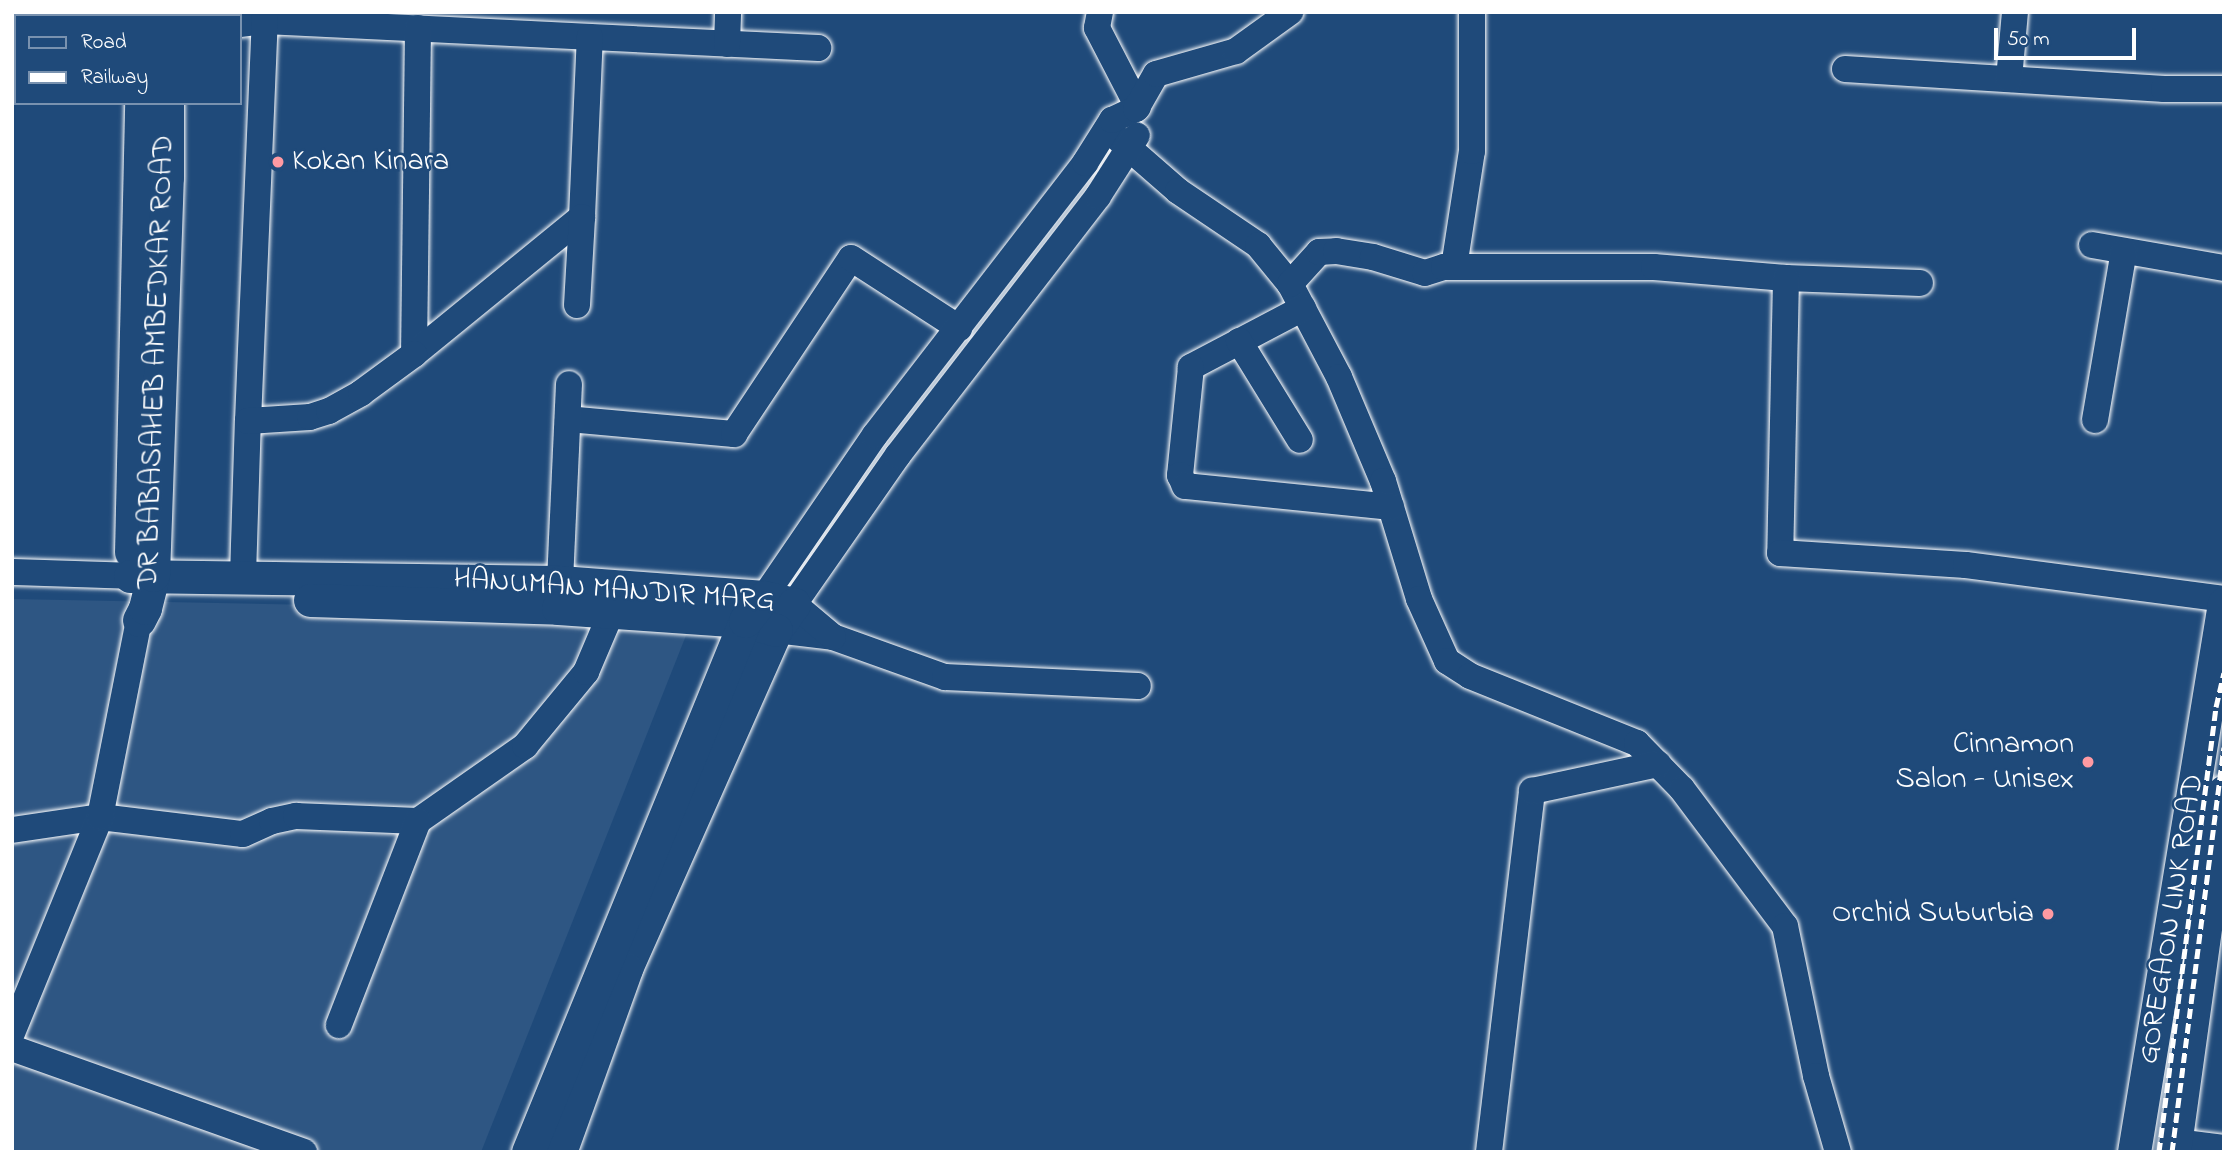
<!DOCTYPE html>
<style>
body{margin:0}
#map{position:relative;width:2236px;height:1164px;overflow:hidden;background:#1f4a7a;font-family:"Indie Flower",sans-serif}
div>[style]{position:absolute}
.built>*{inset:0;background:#2e5683}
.roads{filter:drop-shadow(0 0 2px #fff) drop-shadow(0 0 2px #fff)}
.minor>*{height:26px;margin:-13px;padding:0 13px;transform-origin:13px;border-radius:13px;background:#1f4a7a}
.major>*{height:33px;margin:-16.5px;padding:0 16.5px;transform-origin:16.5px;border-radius:16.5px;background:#1f4a7a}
.rail>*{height:5px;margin-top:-2.5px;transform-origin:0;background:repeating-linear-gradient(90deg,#fff 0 10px,transparent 0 15px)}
.dots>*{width:19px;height:19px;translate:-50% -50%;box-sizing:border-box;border:4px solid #1f4a7a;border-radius:50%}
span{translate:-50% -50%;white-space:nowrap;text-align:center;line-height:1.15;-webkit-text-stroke:5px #1f4a7a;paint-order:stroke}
.poi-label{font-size:30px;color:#fff}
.left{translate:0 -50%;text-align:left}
.right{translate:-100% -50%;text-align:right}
.street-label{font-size:30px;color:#fff}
.frame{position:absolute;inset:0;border:14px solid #fff;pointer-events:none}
.legend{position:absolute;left:14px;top:14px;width:228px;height:91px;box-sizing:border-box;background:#1f4a7a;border:2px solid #7992af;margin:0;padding:9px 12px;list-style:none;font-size:21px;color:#fff}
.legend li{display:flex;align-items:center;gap:14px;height:35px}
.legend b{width:35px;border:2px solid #7992af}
.scale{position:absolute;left:1994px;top:28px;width:142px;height:32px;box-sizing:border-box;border:4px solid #fff;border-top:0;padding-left:9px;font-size:21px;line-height:24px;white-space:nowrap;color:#fff;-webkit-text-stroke:5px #1f4a7a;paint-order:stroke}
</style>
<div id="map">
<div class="built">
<div style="clip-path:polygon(12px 599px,663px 612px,687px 633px,481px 1152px,12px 1152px)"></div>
</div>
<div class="roads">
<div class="minor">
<div style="left:1100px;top:12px;width:16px;rotate:101deg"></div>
<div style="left:1097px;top:28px;width:89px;rotate:62.6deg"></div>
<div style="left:240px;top:24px;width:25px;rotate:-7deg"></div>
<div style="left:265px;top:21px;width:554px;rotate:2.8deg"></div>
<div style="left:418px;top:28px;width:326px;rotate:90.7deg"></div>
<div style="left:414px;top:354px;width:217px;rotate:-39.2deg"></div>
<div style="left:582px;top:217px;width:180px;rotate:-87.5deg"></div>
<div style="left:727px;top:44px;width:32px;rotate:-88deg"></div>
<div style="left:1845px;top:69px;width:320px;rotate:3.6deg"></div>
<div style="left:2164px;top:89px;width:60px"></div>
<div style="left:2009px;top:79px;width:67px;rotate:-84.9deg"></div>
<div style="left:1107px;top:129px;width:94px;rotate:41.1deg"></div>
<div style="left:1178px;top:191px;width:97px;rotate:34deg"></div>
<div style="left:1258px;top:245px;width:50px;rotate:50.6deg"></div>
<div style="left:1290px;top:284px;width:105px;rotate:62.2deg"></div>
<div style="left:1339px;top:377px;width:113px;rotate:67.1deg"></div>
<div style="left:1383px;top:481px;width:123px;rotate:73deg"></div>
<div style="left:1419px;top:599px;width:68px;rotate:65.7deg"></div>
<div style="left:1447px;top:661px;width:27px;rotate:33deg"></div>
<div style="left:1470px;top:676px;width:180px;rotate:21.9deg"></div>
<div style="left:1637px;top:743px;width:64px;rotate:45.6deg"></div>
<div style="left:1682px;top:789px;width:171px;rotate:53.1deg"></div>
<div style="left:1785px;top:926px;width:153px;rotate:78.3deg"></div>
<div style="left:1816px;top:1076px;width:79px;rotate:73.9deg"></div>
<div style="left:2092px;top:245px;width:134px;rotate:9.9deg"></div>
<div style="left:1454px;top:267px;width:117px;rotate:-81.2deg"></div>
<div style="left:1472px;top:151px;width:139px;rotate:-90deg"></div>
<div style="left:1786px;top:278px;width:134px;rotate:2.1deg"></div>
<div style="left:1290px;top:284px;width:43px;rotate:-47.8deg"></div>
<div style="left:1319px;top:252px;width:17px;rotate:-3deg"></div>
<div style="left:1336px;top:251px;width:37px;rotate:9deg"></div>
<div style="left:1373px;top:257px;width:54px;rotate:17.1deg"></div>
<div style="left:1425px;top:273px;width:20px;rotate:-18deg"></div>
<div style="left:1444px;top:267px;width:210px"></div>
<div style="left:1654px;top:267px;width:132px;rotate:4.8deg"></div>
<div style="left:1786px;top:278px;width:275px;rotate:91.2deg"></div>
<div style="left:1780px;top:553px;width:186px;rotate:3.7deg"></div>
<div style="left:1966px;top:565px;width:260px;rotate:7.5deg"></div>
<div style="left:577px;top:305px;width:88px;rotate:-86.7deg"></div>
<div style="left:1303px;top:308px;width:127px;rotate:152.2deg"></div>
<div style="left:1191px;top:367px;width:109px;rotate:95.8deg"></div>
<div style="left:1180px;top:475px;width:12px;rotate:66deg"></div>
<div style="left:1185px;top:486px;width:207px;rotate:5.8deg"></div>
<div style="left:1239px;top:341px;width:116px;rotate:58.4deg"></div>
<div style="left:568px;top:419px;width:167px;rotate:5.2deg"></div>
<div style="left:734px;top:434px;width:211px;rotate:-56.4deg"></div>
<div style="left:851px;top:258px;width:129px;rotate:32.9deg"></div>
<div style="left:2095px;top:420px;width:171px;rotate:-80.3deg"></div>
<div style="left:248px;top:421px;width:409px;rotate:-87.6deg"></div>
<div style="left:12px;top:572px;width:118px;rotate:1.9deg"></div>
<div style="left:243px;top:576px;width:155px;rotate:-88.2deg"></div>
<div style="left:248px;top:421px;width:62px;rotate:-3.7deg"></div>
<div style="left:310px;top:417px;width:20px;rotate:-18deg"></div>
<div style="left:329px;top:411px;width:37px;rotate:-29deg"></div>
<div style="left:361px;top:393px;width:66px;rotate:-36.3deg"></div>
<div style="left:560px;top:582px;width:198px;rotate:-87.4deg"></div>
<div style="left:764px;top:597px;width:196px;rotate:-55.6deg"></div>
<div style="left:875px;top:435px;width:344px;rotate:-52.3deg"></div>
<div style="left:1085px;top:163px;width:51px;rotate:-57.9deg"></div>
<div style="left:1112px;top:120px;width:26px;rotate:-25deg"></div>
<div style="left:1136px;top:109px;width:40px;rotate:-60.3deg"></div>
<div style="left:1156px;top:74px;width:83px;rotate:-16deg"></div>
<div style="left:1236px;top:51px;width:67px;rotate:-35.8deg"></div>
<div style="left:776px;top:630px;width:57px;rotate:7deg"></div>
<div style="left:833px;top:637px;width:119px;rotate:19.7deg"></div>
<div style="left:945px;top:677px;width:193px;rotate:2.7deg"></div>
<div style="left:833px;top:637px;width:51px;rotate:-139.8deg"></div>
<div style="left:794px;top:604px;width:182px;rotate:-55.1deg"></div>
<div style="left:898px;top:455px;width:327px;rotate:-52.3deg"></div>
<div style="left:1098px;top:196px;width:72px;rotate:-57.4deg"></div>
<div style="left:418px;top:821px;width:131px;rotate:-35deg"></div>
<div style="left:525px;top:746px;width:96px;rotate:-50.5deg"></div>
<div style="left:586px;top:672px;width:64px;rotate:-67deg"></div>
<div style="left:12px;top:830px;width:89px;rotate:-8.4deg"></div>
<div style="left:100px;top:817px;width:144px;rotate:6.8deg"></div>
<div style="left:243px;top:834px;width:32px;rotate:-24deg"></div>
<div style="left:272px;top:821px;width:25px;rotate:-12deg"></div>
<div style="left:296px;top:816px;width:122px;rotate:2.3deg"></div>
<div style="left:418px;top:821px;width:219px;rotate:111.2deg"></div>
<div style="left:12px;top:1033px;width:233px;rotate:-67.8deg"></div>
<div style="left:100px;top:817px;width:201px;rotate:-78.8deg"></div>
<div style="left:12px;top:1048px;width:310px;rotate:19.6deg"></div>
<div style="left:2176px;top:1142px;width:48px;rotate:7.1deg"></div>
<div style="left:1489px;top:1152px;width:364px;rotate:-83.2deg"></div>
<div style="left:1532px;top:791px;width:129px;rotate:-12.1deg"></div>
</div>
<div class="major">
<div style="left:142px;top:16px;width:4px;rotate:-90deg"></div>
<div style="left:167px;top:16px;width:4px;rotate:-90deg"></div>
<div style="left:131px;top:552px;width:449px;rotate:-88.7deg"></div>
<div style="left:130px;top:576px;width:430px;rotate:0.8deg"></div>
<div style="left:560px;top:582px;width:205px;rotate:4.2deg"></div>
<div style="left:764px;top:597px;width:31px;rotate:13deg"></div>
<div style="left:794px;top:604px;width:32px;rotate:125deg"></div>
<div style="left:776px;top:630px;width:371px;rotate:113.9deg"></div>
<div style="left:626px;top:969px;width:195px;rotate:109.8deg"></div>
<div style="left:310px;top:600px;width:248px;rotate:1.8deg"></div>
<div style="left:558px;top:608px;width:187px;rotate:4deg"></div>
<div style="left:745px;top:621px;width:32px;rotate:16deg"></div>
<div style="left:139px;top:620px;width:13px;rotate:-63deg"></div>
<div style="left:145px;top:608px;width:34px;rotate:-76deg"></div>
<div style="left:153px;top:575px;width:398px;rotate:-88deg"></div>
<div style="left:167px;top:177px;width:74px;rotate:-90deg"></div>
<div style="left:528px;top:1152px;width:574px;rotate:-67.77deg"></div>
<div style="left:745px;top:621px;width:19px;rotate:-51deg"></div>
<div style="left:2134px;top:1152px;width:556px;rotate:-80.69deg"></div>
<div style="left:2174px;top:1152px;width:364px;rotate:-82.1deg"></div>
</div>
</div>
<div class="rail">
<div style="left:2159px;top:1152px;width:449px;rotate:-82.7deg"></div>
<div style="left:2216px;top:707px;width:35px;rotate:-77deg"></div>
<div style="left:2172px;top:1152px;width:408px;rotate:-82.7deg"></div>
</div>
<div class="dots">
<div style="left:278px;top:162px;background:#ff9aa2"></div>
<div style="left:2088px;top:762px;background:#ff9aa2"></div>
<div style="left:2048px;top:914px;background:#ff9aa2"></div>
</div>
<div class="poi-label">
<span class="left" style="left:292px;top:162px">Kokan Kinara</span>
<span class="right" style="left:2074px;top:762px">Cinnamon<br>Salon - Unisex</span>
<span class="right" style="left:2034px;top:914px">Orchid Suburbia</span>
</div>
<div class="street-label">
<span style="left:157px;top:362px;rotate:-88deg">DR BABASAHEB AMBEDKAR ROAD</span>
<span style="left:614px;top:591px;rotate:4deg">HANUMAN MANDIR MARG</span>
<span style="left:2172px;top:919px;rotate:-81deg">GOREGAON LINK ROAD</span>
</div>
<div class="frame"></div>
<ul class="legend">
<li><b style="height:9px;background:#1f4a7a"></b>Road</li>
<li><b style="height:9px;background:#fff"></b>Railway</li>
</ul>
<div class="scale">50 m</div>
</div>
